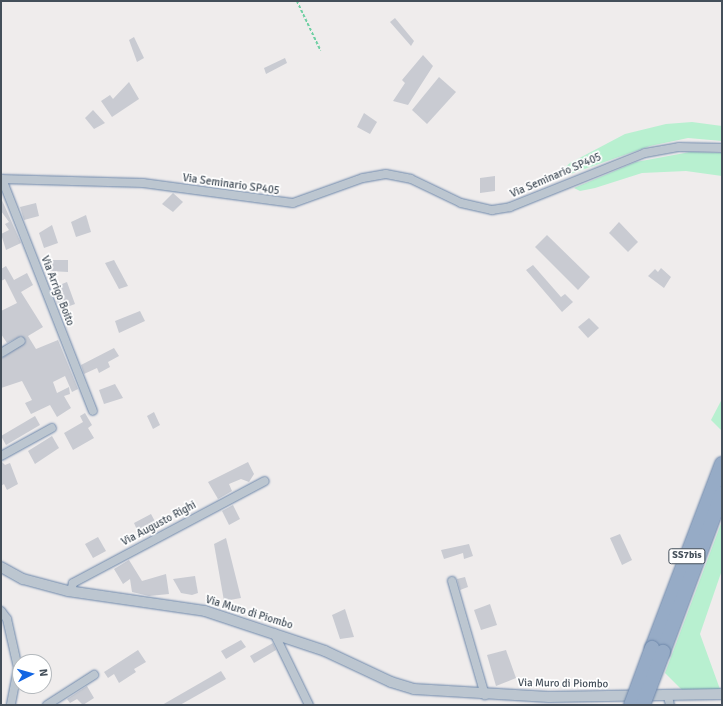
<!DOCTYPE html>
<style>
body{margin:0}
#map{position:relative;width:723px;height:706px;overflow:hidden;background:#efecec;font-family:Signika,sans-serif}
div>[style]{position:absolute}
.green>*{inset:0;background:#b8f0d0}
.building>*{inset:0;background:#c9cbd2}
.path>*{height:1.5px;margin-top:-0.75px;transform-origin:0;background:repeating-linear-gradient(90deg,#6fcfa3 0 3px,transparent 0 5px)}
.roads{filter:drop-shadow(0 0 1px #6d87aa) drop-shadow(0 0 1px #6d87aa)}
.minor>*{height:8px;margin:-4px;padding:0 4px;transform-origin:4px;border-radius:4px;background:#bcc6d0}
.tertiary>*{height:10px;margin:-5px;padding:0 5px;transform-origin:5px;border-radius:5px;background:#bcc6d0}
.trunk>*{height:14px;margin:-7px;padding:0 7px;transform-origin:7px;border-radius:7px;background:#96abc6}
.bridges{filter:drop-shadow(0 0 1px #6d87aa) drop-shadow(0 0 1px #6d87aa)}
.trunk-bridge>*{height:14px;margin:-7px;padding:0 7px;transform-origin:7px;border-radius:7px;background:#96abc6}
span{translate:-50% -50%;white-space:nowrap;text-align:center;line-height:1.15;-webkit-text-stroke:3.5px #fff;paint-order:stroke}
.shield-label span{padding:1px 3px;background:#fff;border:1px solid;border-radius:3px;-webkit-text-stroke-width:0}
.shield-label{font-size:10px;color:#444f5a;font-weight:700}
.street-label{font-size:11px;color:#444f5a}
.frame{position:absolute;inset:0;border:2px solid #444f5a;pointer-events:none}
.north{position:absolute;left:12px;top:654px;width:40px;height:40px;box-sizing:border-box;background:#fff;border:1px solid #b4b9bd;border-radius:50%;rotate:84deg;font-size:11px;font-weight:700;line-height:16px;text-align:center;color:#444f5a}
.north::after{content:'';display:block;margin:auto;width:14px;height:18px;background:#1265e3;clip-path:polygon(50% 0,100% 100%,50% 72%,0 100%)}
</style>
<div id="map">
<div class="green">
<div style="clip-path:polygon(692px 122px,722px 126px,722px 141px,688px 138px,650px 146px,559px 178px,562px 170px,570px 163px,625px 134px,666px 124px)"></div>
<div style="clip-path:polygon(690px 152px,722px 153px,722px 176px,686px 171px,642px 173px,595px 188px,580px 191px,574px 188px,636px 162px)"></div>
<div style="clip-path:polygon(722px 399px,722px 431px,711px 420px)"></div>
<div style="clip-path:polygon(722px 521px,722px 570px,700px 634px,721px 692px,685px 693px,665px 673px)"></div>
</div>
<div class="building">
<div style="clip-path:polygon(395px 18px,414px 41px,411px 46px,390px 22px)"></div>
<div style="clip-path:polygon(134px 37px,144px 58px,137px 62px,129px 40px)"></div>
<div style="clip-path:polygon(423px 55px,433px 66px,408px 105px,393px 101px,405px 83px,402px 80px)"></div>
<div style="clip-path:polygon(285px 58px,287px 63px,266px 74px,264px 68px)"></div>
<div style="clip-path:polygon(439px 77px,456px 92px,427px 124px,412px 110px)"></div>
<div style="clip-path:polygon(129px 82px,139px 99px,112px 117px,101px 101px,110px 95px,113px 99px)"></div>
<div style="clip-path:polygon(93px 110px,105px 123px,94px 129px,85px 118px)"></div>
<div style="clip-path:polygon(364px 113px,377px 122px,370px 134px,357px 127px)"></div>
<div style="clip-path:polygon(495px 176px,495px 191px,480px 193px,480px 178px)"></div>
<div style="clip-path:polygon(173px 193px,183px 202px,173px 212px,162px 204px)"></div>
<div style="clip-path:polygon(1px 198px,21px 243px,6px 250px,1px 234px,9px 230px,5px 224px,9px 222px,1px 211px)"></div>
<div style="clip-path:polygon(36px 203px,39px 216px,24px 220px,20px 207px)"></div>
<div style="clip-path:polygon(86px 215px,91px 232px,76px 237px,71px 222px)"></div>
<div style="clip-path:polygon(619px 222px,638px 242px,628px 252px,609px 233px)"></div>
<div style="clip-path:polygon(52px 225px,58px 243px,44px 248px,39px 233px)"></div>
<div style="clip-path:polygon(547px 235px,590px 277px,578px 290px,535px 247px)"></div>
<div style="clip-path:polygon(50px 260px,68px 260px,68px 272px,50px 271px)"></div>
<div style="clip-path:polygon(114px 260px,128px 286px,119px 289px,105px 263px)"></div>
<div style="clip-path:polygon(533px 265px,561px 297px,565px 294px,573px 302px,562px 312px,526px 270px)"></div>
<div style="clip-path:polygon(6px 266px,14px 280px,27px 273px,33px 285px,21px 292px,43px 327px,28px 336px,36px 349px,58px 340px,78px 389px,72px 392px,65px 376px,53px 382px,57px 393px,69px 387px,70px 394px,64px 396px,71px 408px,57px 417px,50px 405px,31px 414px,25px 403px,32px 400px,22px 381px,1px 388px,1px 359px,26px 341px,21px 336px,7px 343px,1px 334px,1px 311px,17px 303px,5px 279px,1px 281px,1px 269px)"></div>
<div style="clip-path:polygon(661px 268px,671px 277px,664px 288px,648px 276px,655px 269px,658px 272px)"></div>
<div style="clip-path:polygon(67px 282px,75px 304px,67px 307px,71px 318px,65px 320px,52px 288px)"></div>
<div style="clip-path:polygon(140px 311px,145px 321px,119px 333px,115px 321px)"></div>
<div style="clip-path:polygon(589px 318px,599px 328px,588px 338px,578px 327px)"></div>
<div style="clip-path:polygon(114px 348px,119px 356px,108px 362px,110px 367px,99px 373px,97px 368px,84px 374px,81px 365px)"></div>
<div style="clip-path:polygon(115px 384px,123px 398px,104px 404px,99px 390px)"></div>
<div style="clip-path:polygon(154px 412px,160px 425px,153px 429px,147px 416px)"></div>
<div style="clip-path:polygon(85px 413px,92px 425px,88px 428px,94px 438px,73px 450px,64px 433px,83px 422px,80px 416px)"></div>
<div style="clip-path:polygon(35px 416px,40px 425px,6px 445px,1px 436px)"></div>
<div style="clip-path:polygon(52px 436px,59px 448px,35px 464px,28px 451px)"></div>
<div style="clip-path:polygon(1px 461px,5px 465px,10px 463px,18px 484px,7px 490px,4px 484px,1px 486px)"></div>
<div style="clip-path:polygon(248px 462px,254px 474px,249px 482px,241px 479px,229px 484px,232px 491px,218px 499px,208px 482px)"></div>
<div style="clip-path:polygon(233px 505px,240px 519px,229px 525px,222px 511px)"></div>
<div style="clip-path:polygon(151px 514px,158px 527px,135px 540px,138px 532px,134px 523px)"></div>
<div style="clip-path:polygon(620px 534px,632px 560px,622px 565px,610px 538px)"></div>
<div style="clip-path:polygon(98px 537px,106px 551px,93px 558px,85px 544px)"></div>
<div style="clip-path:polygon(226px 538px,241px 598px,224px 601px,214px 544px)"></div>
<div style="clip-path:polygon(469px 544px,473px 556px,464px 559px,463px 553px,444px 559px,441px 550px)"></div>
<div style="clip-path:polygon(129px 560px,142px 581px,166px 574px,169px 594px,149px 596px,132px 592px,130px 579px,123px 584px,114px 569px)"></div>
<div style="clip-path:polygon(195px 576px,198px 593px,192px 595px,181px 593px,173px 579px)"></div>
<div style="clip-path:polygon(465px 577px,468px 587px,460px 590px,457px 579px)"></div>
<div style="clip-path:polygon(490px 604px,497px 625px,481px 630px,474px 610px)"></div>
<div style="clip-path:polygon(345px 609px,354px 637px,340px 639px,332px 615px)"></div>
<div style="clip-path:polygon(241px 640px,246px 647px,226px 659px,221px 651px)"></div>
<div style="clip-path:polygon(273px 643px,276px 650px,254px 663px,250px 656px)"></div>
<div style="clip-path:polygon(138px 650px,146px 662px,134px 669px,136px 672px,119px 683px,114px 674px,108px 678px,104px 672px)"></div>
<div style="clip-path:polygon(506px 650px,516px 678px,496px 686px,487px 655px)"></div>
<div style="clip-path:polygon(221px 671px,226px 679px,180px 705px,162px 705px)"></div>
<div style="clip-path:polygon(87px 686px,94px 698px,83px 705px,77px 699px,70px 703px,67px 699px)"></div>
</div>
<div class="path">
<div style="left:297px;top:1px;width:55px;rotate:64.4deg"></div>
</div>
<div class="roads">
<div class="minor">
<div style="left:1px;top:179px;width:142px;rotate:1.6deg"></div>
<div style="left:143px;top:183px;width:151px;rotate:7.6deg"></div>
<div style="left:293px;top:203px;width:74px;rotate:-19.7deg"></div>
<div style="left:363px;top:178px;width:23px;rotate:-10deg"></div>
<div style="left:386px;top:174px;width:25px;rotate:11deg"></div>
<div style="left:411px;top:179px;width:55px;rotate:25.6deg"></div>
<div style="left:461px;top:203px;width:32px;rotate:13deg"></div>
<div style="left:492px;top:210px;width:18px;rotate:-9deg"></div>
<div style="left:510px;top:207px;width:145px;rotate:-21.8deg"></div>
<div style="left:645px;top:153px;width:35px;rotate:-10deg"></div>
<div style="left:679px;top:147px;width:43px;rotate:1.3deg"></div>
<div style="left:2px;top:179px;width:249px;rotate:68.6deg"></div>
<div style="left:1px;top:353px;width:23px;rotate:-31deg"></div>
<div style="left:1px;top:456px;width:58px;rotate:-28.8deg"></div>
<div style="left:452px;top:581px;width:119px;rotate:73.9deg"></div>
<div style="left:71px;top:591px;width:8px;rotate:-76deg"></div>
<div style="left:73px;top:583px;width:217px;rotate:-28deg"></div>
<div style="left:1px;top:611px;width:10px;rotate:53deg"></div>
<div style="left:7px;top:619px;width:50px;rotate:77.3deg"></div>
<div style="left:18px;top:668px;width:38px;rotate:101deg"></div>
<div style="left:274px;top:633px;width:80px;rotate:64.1deg"></div>
<div style="left:668px;top:697px;width:8px;rotate:76deg"></div>
<div style="left:47px;top:705px;width:56px;rotate:-32.6deg"></div>
</div>
<div class="tertiary">
<div style="left:1px;top:567px;width:25px;rotate:29deg"></div>
<div style="left:23px;top:579px;width:47px;rotate:14.9deg"></div>
<div style="left:68px;top:591px;width:138px;rotate:8.3deg"></div>
<div style="left:205px;top:611px;width:126px;rotate:18.4deg"></div>
<div style="left:325px;top:651px;width:73px;rotate:25.2deg"></div>
<div style="left:391px;top:682px;width:24px;rotate:17deg"></div>
<div style="left:414px;top:689px;width:135px;rotate:3.4deg"></div>
<div style="left:549px;top:697px;width:173px;rotate:-1deg"></div>
</div>
<div class="trunk">
<div style="left:652px;top:648px;width:197px;rotate:-69.2deg"></div>
<div style="left:663px;top:652px;width:169px;rotate:-69.5deg"></div>
</div>
</div>
<div class="bridges">
<div class="trunk-bridge">
<div style="left:631px;top:705px;width:61px;rotate:-69.8deg"></div>
<div style="left:643px;top:705px;width:57px;rotate:-69.3deg"></div>
</div>
</div>
<div class="shield-label">
<span style="left:687px;top:556px">SS7bis</span>
</div>
<div class="street-label">
<span style="left:556px;top:176px;rotate:-23deg">Via Seminario SP405</span>
<span style="left:231px;top:185px;rotate:8deg">Via Seminario SP405</span>
<span style="left:57px;top:291px;rotate:69deg">Via Arrigo Boito</span>
<span style="left:159px;top:524px;rotate:-28deg">Via Augusto Righi</span>
<span style="left:249px;top:613px;rotate:17deg">Via Muro di Piombo</span>
<span style="left:563px;top:684px;rotate:1deg">Via Muro di Piombo</span>
</div>
<div class="frame"></div>
<div class="north">N</div>
</div>
